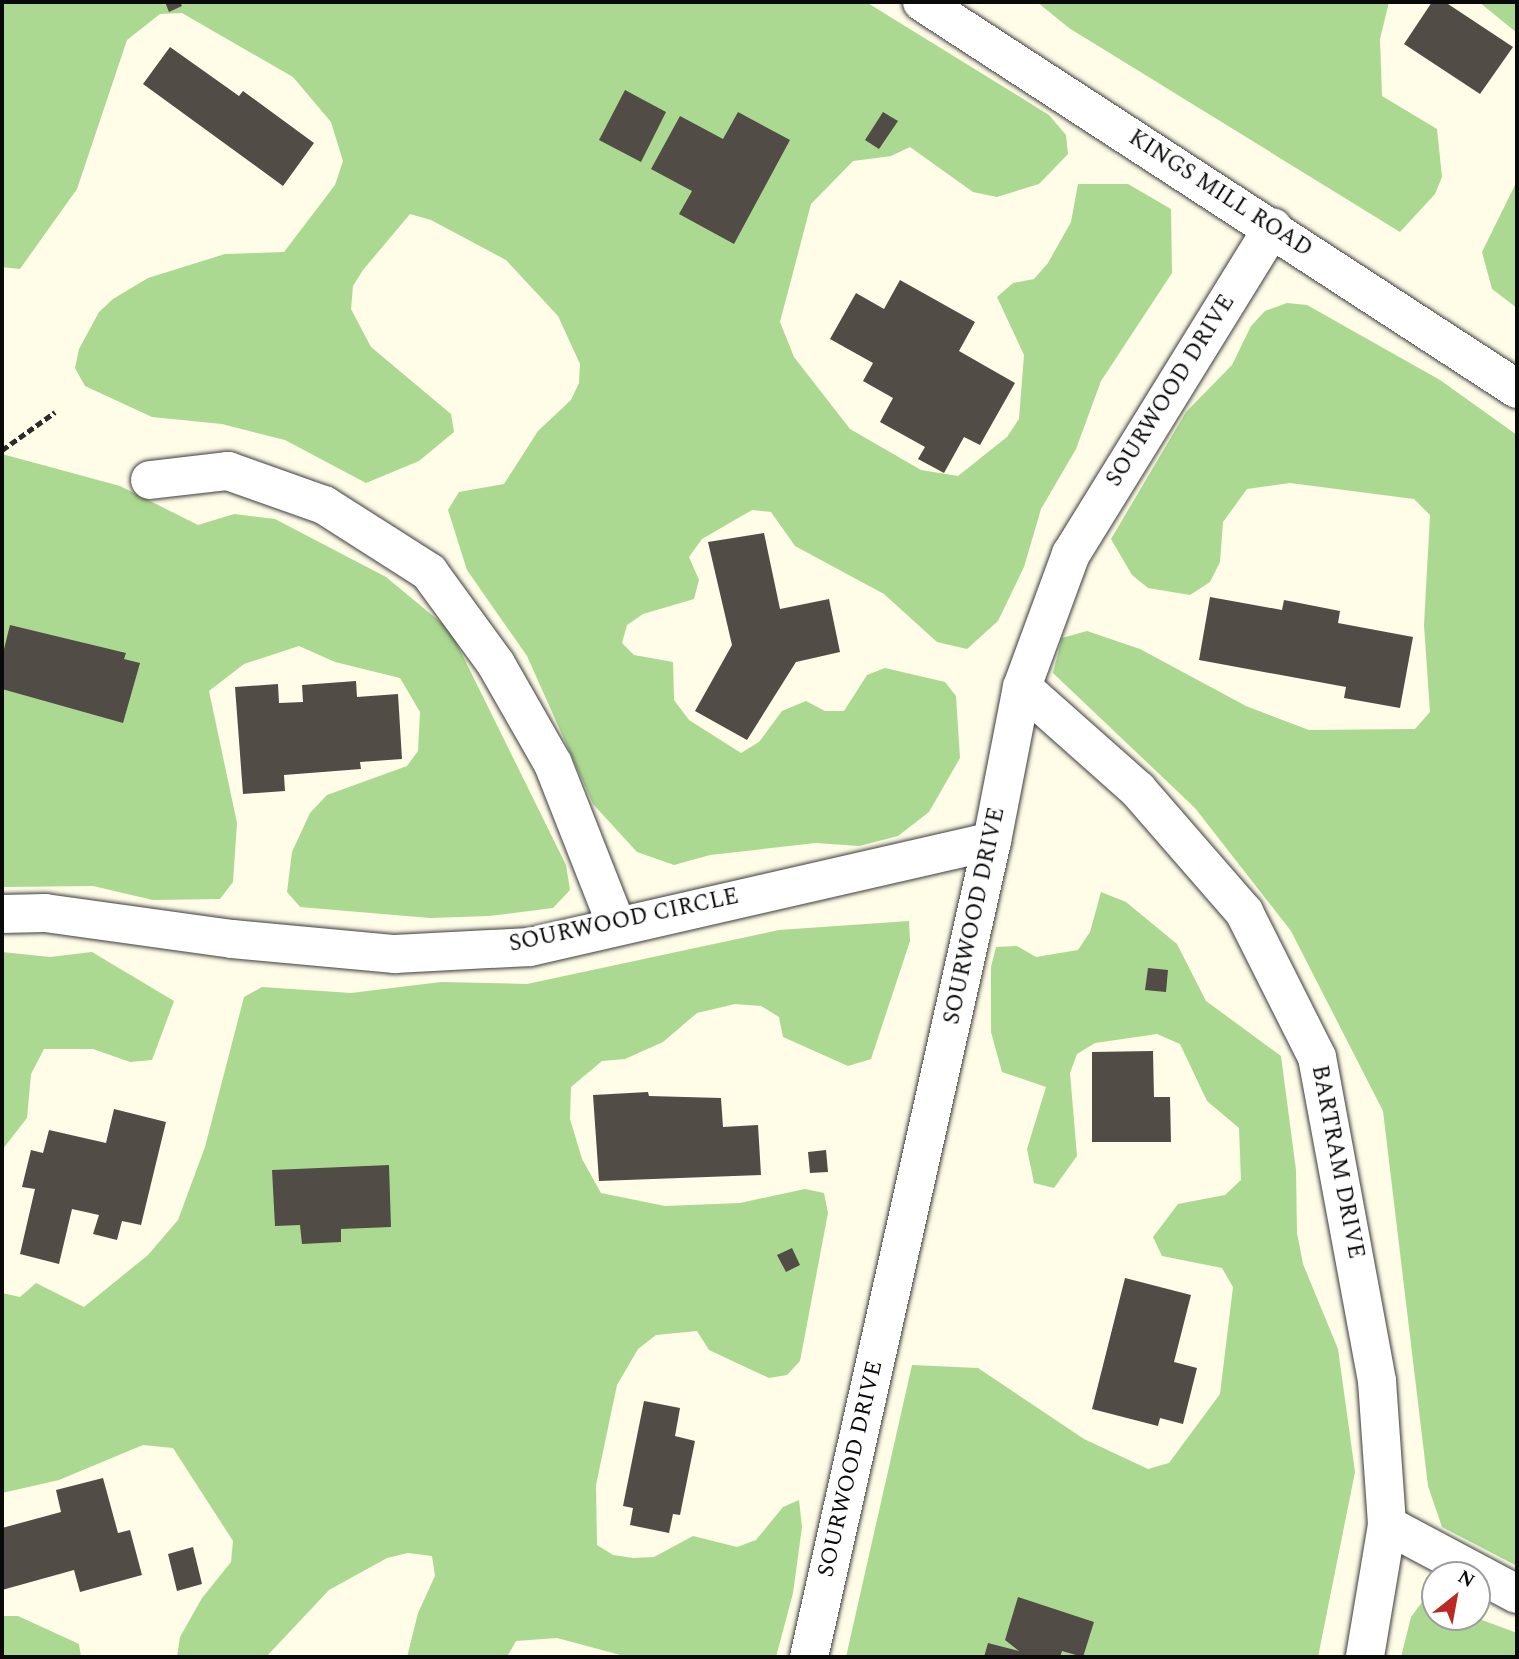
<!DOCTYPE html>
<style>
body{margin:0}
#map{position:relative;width:1519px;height:1659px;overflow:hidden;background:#fffce7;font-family:Spectral,serif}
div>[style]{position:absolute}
.forest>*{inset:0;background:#abd991}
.building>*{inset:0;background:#524c46}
.path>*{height:4.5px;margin-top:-2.25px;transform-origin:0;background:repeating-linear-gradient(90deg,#2c2c2c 0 7px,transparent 0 10.5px)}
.roads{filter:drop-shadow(0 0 2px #3d3d3d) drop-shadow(0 0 2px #3d3d3d)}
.minor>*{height:38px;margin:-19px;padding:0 19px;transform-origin:19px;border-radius:19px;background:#fff}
span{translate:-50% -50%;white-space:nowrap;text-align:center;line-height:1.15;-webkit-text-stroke:7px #fff;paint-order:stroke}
.street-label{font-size:23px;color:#0a0a0a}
.frame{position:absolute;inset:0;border:4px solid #0a0a0a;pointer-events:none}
.north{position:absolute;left:1421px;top:1561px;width:70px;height:70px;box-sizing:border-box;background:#fff;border:2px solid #9d9d9d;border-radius:50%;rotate:31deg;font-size:19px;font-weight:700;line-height:28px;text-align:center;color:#0a0a0a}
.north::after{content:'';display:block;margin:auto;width:24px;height:32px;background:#ba2922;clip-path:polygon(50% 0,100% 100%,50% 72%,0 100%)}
</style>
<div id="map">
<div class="forest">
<div style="clip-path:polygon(2px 2px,866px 2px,1049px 115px,1066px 135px,1068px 154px,1039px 184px,997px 197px,973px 192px,910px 147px,891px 156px,853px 161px,811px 204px,780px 322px,794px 357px,850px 429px,921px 470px,958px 476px,1007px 437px,1019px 419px,1024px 355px,997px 297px,1013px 283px,1034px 279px,1048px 263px,1071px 222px,1078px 184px,1128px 184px,1171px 209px,1172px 273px,1101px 381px,1076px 449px,1041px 509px,1024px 567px,998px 621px,967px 649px,937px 642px,884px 594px,795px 546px,771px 512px,752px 510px,702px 539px,689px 557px,699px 580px,694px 599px,643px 614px,627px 625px,622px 643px,634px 655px,673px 662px,674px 700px,689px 720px,741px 753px,759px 742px,782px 711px,806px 701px,825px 711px,844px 711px,867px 675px,885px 668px,945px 682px,956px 696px,960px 758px,929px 812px,898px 836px,859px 846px,816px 843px,710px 855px,674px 865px,637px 852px,593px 804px,527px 656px,467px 570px,448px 510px,459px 492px,504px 484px,538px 431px,571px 400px,579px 383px,580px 364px,558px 316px,506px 260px,431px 220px,410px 214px,363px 270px,353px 286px,351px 309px,371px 347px,451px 414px,454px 432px,419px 461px,366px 483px,285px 440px,222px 424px,152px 417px,85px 386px,75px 368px,79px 349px,99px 312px,113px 299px,148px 278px,225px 254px,284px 252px,335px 185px,343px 161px,331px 122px,293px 77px,182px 13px,160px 14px,127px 40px,77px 189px,20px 269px,2px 267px)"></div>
<div style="clip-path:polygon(1037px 2px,1389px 2px,1380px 39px,1382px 96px,1437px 129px,1442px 177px,1435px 194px,1400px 232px,1069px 28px)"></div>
<div style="clip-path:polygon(1479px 2px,1517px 2px,1517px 33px)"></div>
<div style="clip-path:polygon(1517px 181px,1517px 308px,1492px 289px,1482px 252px)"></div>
<div style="clip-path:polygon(1287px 303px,1307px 305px,1440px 380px,1517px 435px,1517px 1566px,1442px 1527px,1428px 1486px,1383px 1111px,1291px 931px,1195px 808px,1053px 673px,1062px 638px,1087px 631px,1140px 649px,1246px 706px,1309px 730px,1415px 729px,1430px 712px,1424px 625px,1430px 515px,1414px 499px,1290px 483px,1247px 489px,1223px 522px,1220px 562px,1210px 582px,1190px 595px,1148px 588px,1132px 575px,1111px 539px,1186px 412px,1232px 365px,1251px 326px,1265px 311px)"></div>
<div style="clip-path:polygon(2px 454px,120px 486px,198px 525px,234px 514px,275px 519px,386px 577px,450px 630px,566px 865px,570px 890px,553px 908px,489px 916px,430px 918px,300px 907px,287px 892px,292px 852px,310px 813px,327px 795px,407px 766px,418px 751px,420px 712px,400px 678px,335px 662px,299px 646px,244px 664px,209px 691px,237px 823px,233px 882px,220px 899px,153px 900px,93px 886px,2px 887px)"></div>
<div style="clip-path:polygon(1101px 892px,1126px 902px,1177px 944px,1206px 1001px,1281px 1056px,1296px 1170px,1297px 1233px,1303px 1264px,1338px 1349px,1355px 1472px,1318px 1657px,846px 1657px,912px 1365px,978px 1368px,1084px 1439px,1148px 1469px,1169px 1463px,1220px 1394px,1233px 1287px,1222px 1268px,1162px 1256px,1153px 1237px,1178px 1204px,1225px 1195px,1241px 1180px,1239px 1128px,1207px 1101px,1180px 1044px,1157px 1034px,1095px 1043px,1077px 1054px,1070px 1073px,1077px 1156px,1054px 1188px,1034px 1183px,1027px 1149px,1046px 1087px,1002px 1072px,991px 1032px,991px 967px,996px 947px,1017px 946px,1036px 957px,1078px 950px,1090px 932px)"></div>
<div style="clip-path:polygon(909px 921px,910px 941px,871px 1059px,848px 1066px,783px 1037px,779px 1017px,761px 1006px,735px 1004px,697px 1013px,663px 1042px,625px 1059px,602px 1061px,571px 1087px,570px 1119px,582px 1159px,601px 1193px,665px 1206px,740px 1203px,805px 1189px,824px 1193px,828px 1213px,800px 1361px,787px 1375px,769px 1378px,709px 1350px,697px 1331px,656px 1335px,638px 1349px,617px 1385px,596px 1485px,597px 1545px,613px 1555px,633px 1558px,654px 1557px,693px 1536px,737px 1547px,756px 1540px,783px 1507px,799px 1500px,802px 1527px,793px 1593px,776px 1657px,628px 1657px,557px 1638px,516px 1641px,507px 1657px,407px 1657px,418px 1613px,435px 1576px,432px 1556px,408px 1553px,387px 1558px,329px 1590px,266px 1657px,177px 1657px,180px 1637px,202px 1598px,231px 1562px,233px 1541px,173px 1448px,143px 1445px,59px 1480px,2px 1493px,2px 1293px,20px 1297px,36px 1283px,84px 1307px,148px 1255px,178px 1220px,205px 1147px,244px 997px,262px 987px,351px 993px,441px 982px,527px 984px,779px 930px)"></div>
<div style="clip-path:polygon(2px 952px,50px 957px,92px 952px,174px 1001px,152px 1060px,130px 1062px,93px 1049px,44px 1049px,31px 1074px,27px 1118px,2px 1150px,2px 1158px)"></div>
<div style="clip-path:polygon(1425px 1598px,1435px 1602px,1435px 1617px,1474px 1617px,1517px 1633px,1517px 1657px,1401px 1657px,1411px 1617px)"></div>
<div style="clip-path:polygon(2px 1616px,18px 1616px,79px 1644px,81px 1657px,2px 1657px)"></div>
</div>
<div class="building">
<div style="clip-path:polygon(165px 2px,180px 2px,182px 6px,169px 12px)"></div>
<div style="clip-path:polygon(1432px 2px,1445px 2px,1513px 47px,1480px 94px,1404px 44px)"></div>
<div style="clip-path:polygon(170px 47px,239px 96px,243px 91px,314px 143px,283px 186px,143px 84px)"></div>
<div style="clip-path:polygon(625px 90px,666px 112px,641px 162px,599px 140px)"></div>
<div style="clip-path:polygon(738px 112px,790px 140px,734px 244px,679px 214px,692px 191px,651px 169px,680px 116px,723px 139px)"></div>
<div style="clip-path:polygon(883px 112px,898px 121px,879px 149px,865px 140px)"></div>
<div style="clip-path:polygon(900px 280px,975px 322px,959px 351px,1015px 383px,980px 445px,964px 437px,944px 473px,918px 459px,925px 447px,880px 422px,893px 398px,863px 381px,873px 363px,830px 339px,856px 293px,884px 309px)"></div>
<div style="clip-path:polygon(764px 533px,780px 609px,829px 599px,840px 652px,796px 662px,747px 740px,695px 711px,732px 645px,708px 542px)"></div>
<div style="clip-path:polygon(1210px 597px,1282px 610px,1284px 600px,1340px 611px,1338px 623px,1413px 637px,1400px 708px,1344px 698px,1346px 687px,1199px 660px)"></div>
<div style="clip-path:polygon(10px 625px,126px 653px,124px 659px,140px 663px,123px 723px,2px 689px,2px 657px)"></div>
<div style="clip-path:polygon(356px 681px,357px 697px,398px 694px,402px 759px,360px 762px,361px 769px,284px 775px,285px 791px,243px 794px,235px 687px,278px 684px,279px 703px,303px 702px,302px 685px)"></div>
<div style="clip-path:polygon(1148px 968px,1168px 970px,1166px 992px,1145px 990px)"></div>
<div style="clip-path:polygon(1153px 1051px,1154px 1097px,1170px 1097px,1171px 1142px,1092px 1142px,1092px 1052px)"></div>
<div style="clip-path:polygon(648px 1092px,649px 1096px,721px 1098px,723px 1127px,758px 1125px,761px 1175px,599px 1181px,593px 1095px)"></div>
<div style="clip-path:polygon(114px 1109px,166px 1122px,141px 1225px,122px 1221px,117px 1240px,93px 1234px,99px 1215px,72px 1209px,59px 1264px,20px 1254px,35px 1189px,22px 1187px,31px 1150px,43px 1153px,49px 1130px,106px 1143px)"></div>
<div style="clip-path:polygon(826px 1150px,828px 1172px,810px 1173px,808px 1152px)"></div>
<div style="clip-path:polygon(389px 1165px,391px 1227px,341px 1229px,341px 1242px,302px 1244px,300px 1225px,275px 1226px,272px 1170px)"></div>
<div style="clip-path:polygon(792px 1248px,800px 1265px,786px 1272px,777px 1255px)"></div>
<div style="clip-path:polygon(1125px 1278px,1191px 1295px,1174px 1362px,1197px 1368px,1183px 1424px,1160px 1418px,1158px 1426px,1092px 1409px)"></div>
<div style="clip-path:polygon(644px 1401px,680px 1408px,675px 1436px,695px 1441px,680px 1515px,673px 1514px,669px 1533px,630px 1525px,633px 1508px,623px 1506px)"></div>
<div style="clip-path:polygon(103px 1478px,118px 1533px,130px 1530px,142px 1575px,80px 1592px,74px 1570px,2px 1590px,2px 1528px,61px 1512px,56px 1490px)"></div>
<div style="clip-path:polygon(193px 1547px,202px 1584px,177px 1591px,168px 1554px)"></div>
<div style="clip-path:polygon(1018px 1597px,1094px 1622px,1083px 1657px,1062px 1651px,1060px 1657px,984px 1657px,988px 1643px,1019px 1651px,1005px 1640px)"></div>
</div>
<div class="path">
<div style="left:2px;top:450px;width:65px;rotate:-35.6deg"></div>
</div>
<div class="roads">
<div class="minor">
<div style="left:922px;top:2px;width:710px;rotate:33.04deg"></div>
<div style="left:150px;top:480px;width:79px;rotate:-6.6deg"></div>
<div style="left:228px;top:471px;width:102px;rotate:19.5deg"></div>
<div style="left:324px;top:505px;width:125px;rotate:32.5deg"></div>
<div style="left:429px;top:572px;width:114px;rotate:53.9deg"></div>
<div style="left:496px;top:664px;width:115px;rotate:60.3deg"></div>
<div style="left:553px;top:764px;width:172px;rotate:68.5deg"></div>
<div style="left:1022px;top:687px;width:155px;rotate:41.6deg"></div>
<div style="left:1138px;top:790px;width:162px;rotate:49deg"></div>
<div style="left:1244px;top:912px;width:162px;rotate:63.3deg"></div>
<div style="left:1317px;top:1057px;width:330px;rotate:79.5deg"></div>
<div style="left:1377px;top:1381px;width:144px;rotate:86deg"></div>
<div style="left:1387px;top:1525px;width:134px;rotate:99.5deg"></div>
<div style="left:2px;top:914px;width:43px;rotate:-1.3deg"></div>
<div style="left:45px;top:913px;width:189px;rotate:7.9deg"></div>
<div style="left:232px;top:939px;width:164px;rotate:5.3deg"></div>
<div style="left:395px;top:954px;width:135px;rotate:-3deg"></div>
<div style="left:530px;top:947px;width:474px;rotate:-12.9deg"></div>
<div style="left:1387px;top:1525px;width:147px;rotate:28deg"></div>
<div style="left:809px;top:1657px;width:836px;rotate:-77.36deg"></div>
<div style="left:992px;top:841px;width:157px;rotate:-79deg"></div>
<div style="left:1022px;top:687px;width:142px;rotate:-69.8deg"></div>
<div style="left:1071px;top:554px;width:384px;rotate:-58.3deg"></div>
</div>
</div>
<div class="street-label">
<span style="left:1220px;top:194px;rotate:33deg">KINGS MILL ROAD</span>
<span style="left:1171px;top:391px;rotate:-58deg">SOURWOOD DRIVE</span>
<span style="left:975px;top:916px;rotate:-78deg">SOURWOOD DRIVE</span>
<span style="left:624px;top:921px;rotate:-12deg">SOURWOOD CIRCLE</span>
<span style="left:1337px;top:1162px;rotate:79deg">BARTRAM DRIVE</span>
<span style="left:851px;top:1469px;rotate:-77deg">SOURWOOD DRIVE</span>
</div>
<div class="frame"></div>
<div class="north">N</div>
</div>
